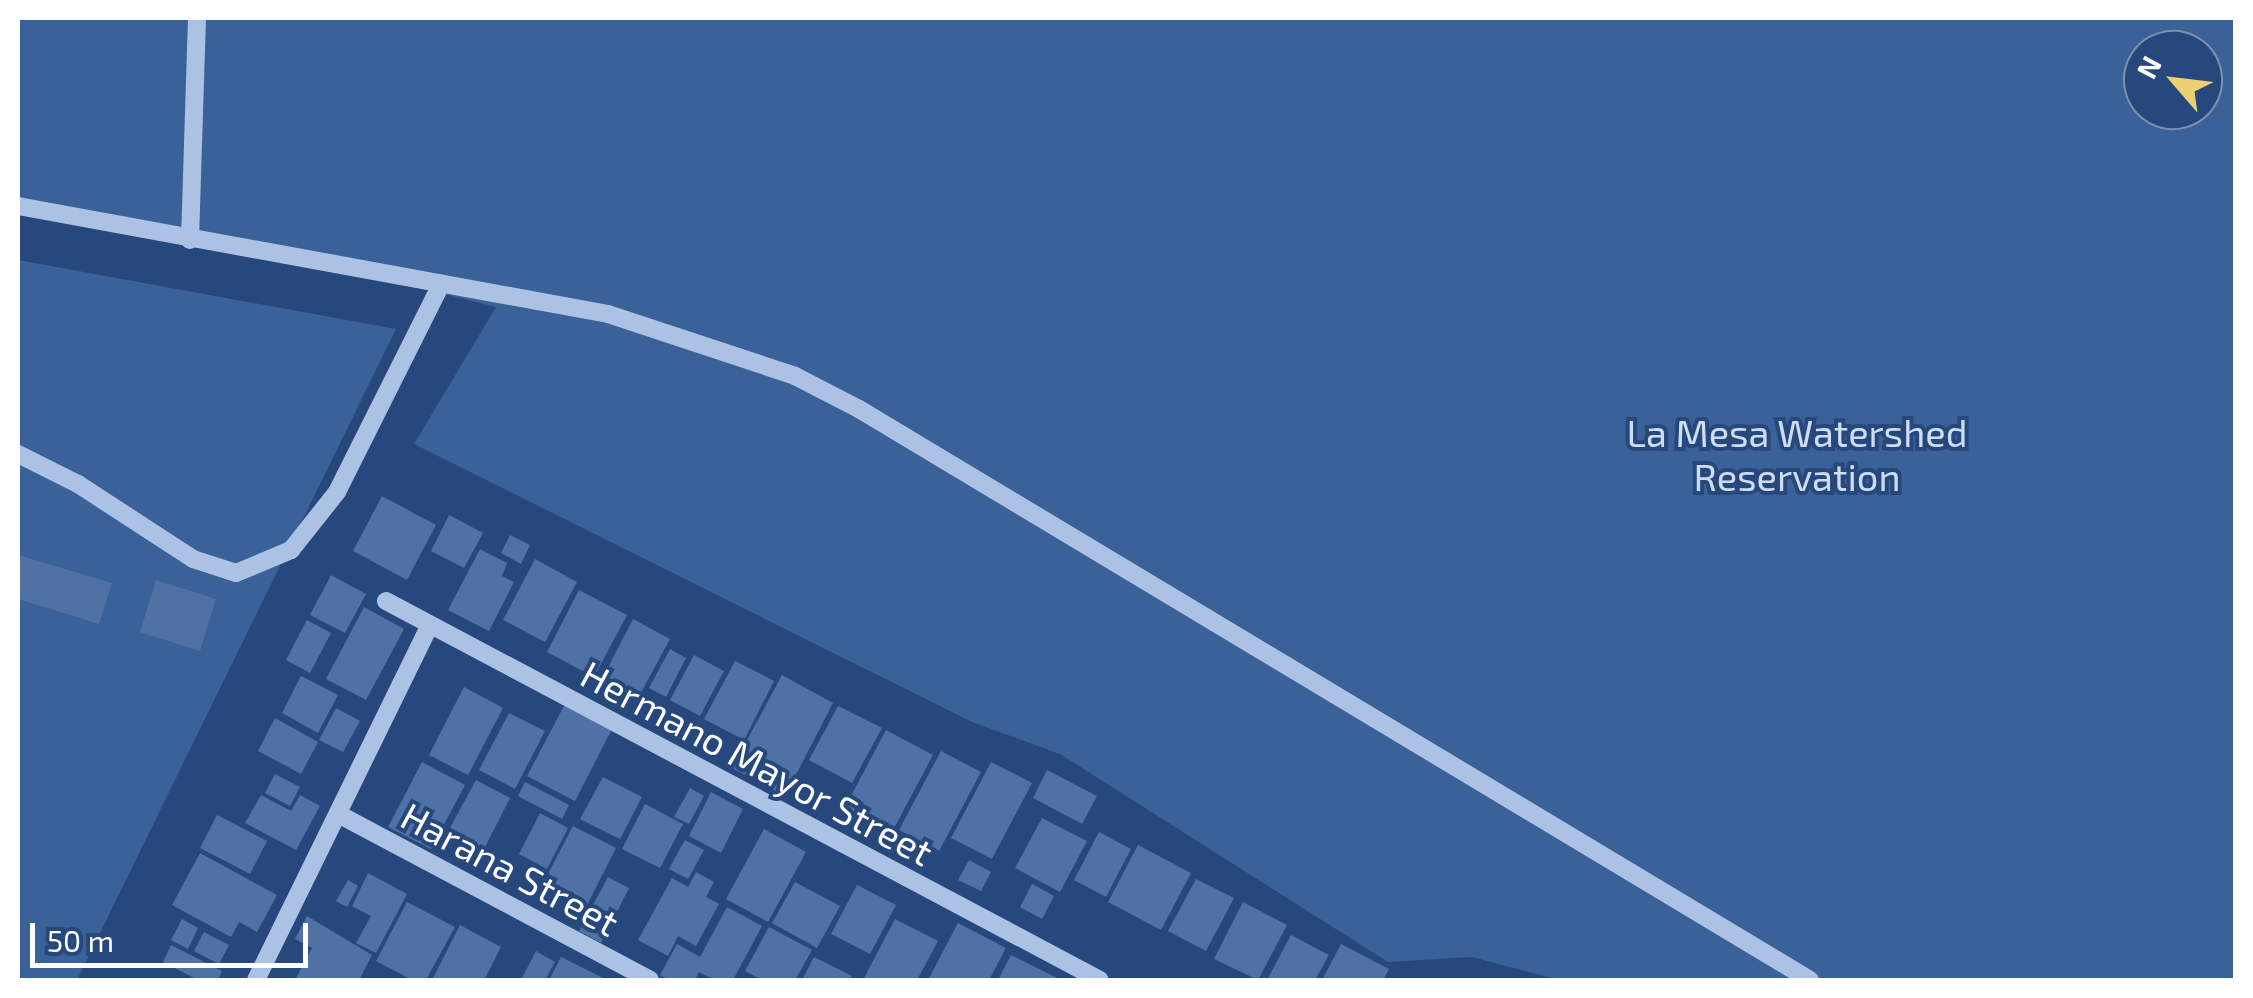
<!DOCTYPE html>
<style>
body{margin:0}
#map{position:relative;width:2253px;height:998px;overflow:hidden;background:#27487c;font-family:"Exo 2",sans-serif}
div>[style]{position:absolute}
.green>*{inset:0;background:#3b6199}
.building>*{inset:0;background:#4f71a4}
.minor>*{height:18px;margin:-9px;padding:0 9px;transform-origin:9px;border-radius:9px;background:#abc2e4}
span{translate:-50% -50%;white-space:nowrap;text-align:center;line-height:1.15;-webkit-text-stroke:8px #27487c;paint-order:stroke}
.park-label{font-size:38px;color:#ceddf4}
.street-label{font-size:38px;color:#fff}
.frame{position:absolute;inset:0;border:20px solid #fff;pointer-events:none}
.north{position:absolute;left:2123px;top:30px;width:100px;height:100px;box-sizing:border-box;background:#27487c;border:2px solid #7d91b0;border-radius:50%;rotate:298deg;font-size:28px;font-weight:700;line-height:40px;text-align:center;color:#fff}
.north::after{content:'';display:block;margin:auto;width:35px;height:45px;background:#eccf71;clip-path:polygon(50% 0,100% 100%,50% 72%,0 100%)}
.scale{position:absolute;left:30px;top:923px;width:278px;height:45px;box-sizing:border-box;border:5px solid #fff;border-top:0;padding-left:12px;font-size:30px;line-height:35px;white-space:nowrap;color:#fff;-webkit-text-stroke:8px #27487c;paint-order:stroke}
</style>
<div id="map">
<div class="green">
<div style="clip-path:polygon(evenodd,18px 18px,2235px 18px,2235px 980px,1559px 980px,1472px 957px,1388px 962px,1060px 754px,972px 722px,414px 444px,496px 307px,173px 226px,18px 205px,18px 18px,2143px 50px,2203px 50px,2203px 110px,2143px 110px,2143px 50px)"></div>
<div style="clip-path:polygon(18px 260px,396px 329px,77px 980px,18px 980px)"></div>
</div>
<div class="building">
<div style="clip-path:polygon(382px 496px,436px 525px,407px 580px,353px 551px)"></div>
<div style="clip-path:polygon(449px 515px,483px 533px,464px 568px,431px 551px)"></div>
<div style="clip-path:polygon(510px 535px,530px 545px,521px 564px,501px 553px)"></div>
<div style="clip-path:polygon(480px 549px,507px 563px,502px 576px,514px 582px,489px 631px,448px 610px)"></div>
<div style="clip-path:polygon(18px 555px,112px 583px,99px 624px,18px 599px)"></div>
<div style="clip-path:polygon(535px 559px,577px 582px,545px 642px,503px 620px)"></div>
<div style="clip-path:polygon(331px 575px,366px 594px,345px 633px,310px 615px)"></div>
<div style="clip-path:polygon(156px 580px,216px 599px,200px 651px,140px 632px)"></div>
<div style="clip-path:polygon(579px 590px,627px 615px,594px 677px,547px 652px)"></div>
<div style="clip-path:polygon(364px 607px,404px 629px,366px 700px,326px 679px)"></div>
<div style="clip-path:polygon(633px 619px,670px 639px,638px 698px,602px 679px)"></div>
<div style="clip-path:polygon(307px 620px,331px 633px,310px 673px,286px 660px)"></div>
<div style="clip-path:polygon(670px 649px,686px 658px,666px 697px,649px 688px)"></div>
<div style="clip-path:polygon(694px 655px,724px 671px,700px 716px,670px 700px)"></div>
<div style="clip-path:polygon(735px 661px,774px 681px,744px 740px,704px 719px)"></div>
<div style="clip-path:polygon(782px 675px,833px 703px,785px 796px,732px 768px)"></div>
<div style="clip-path:polygon(301px 676px,338px 695px,318px 733px,282px 713px)"></div>
<div style="clip-path:polygon(464px 687px,503px 708px,468px 775px,429px 755px)"></div>
<div style="clip-path:polygon(565px 704px,612px 729px,575px 801px,527px 776px)"></div>
<div style="clip-path:polygon(838px 706px,882px 728px,852px 783px,809px 760px)"></div>
<div style="clip-path:polygon(336px 708px,360px 721px,343px 752px,319px 740px)"></div>
<div style="clip-path:polygon(509px 713px,545px 731px,515px 789px,479px 770px)"></div>
<div style="clip-path:polygon(275px 718px,318px 742px,301px 774px,258px 751px)"></div>
<div style="clip-path:polygon(886px 730px,933px 755px,891px 834px,844px 809px)"></div>
<div style="clip-path:polygon(941px 751px,981px 772px,939px 851px,899px 830px)"></div>
<div style="clip-path:polygon(422px 762px,465px 785px,431px 849px,388px 827px)"></div>
<div style="clip-path:polygon(991px 762px,1032px 783px,992px 859px,951px 838px)"></div>
<div style="clip-path:polygon(1047px 770px,1097px 796px,1082px 824px,1033px 798px)"></div>
<div style="clip-path:polygon(275px 774px,300px 787px,290px 806px,265px 793px)"></div>
<div style="clip-path:polygon(603px 777px,642px 797px,620px 839px,580px 819px)"></div>
<div style="clip-path:polygon(476px 780px,510px 798px,481px 855px,445px 837px)"></div>
<div style="clip-path:polygon(525px 782px,569px 805px,562px 819px,518px 796px)"></div>
<div style="clip-path:polygon(690px 788px,704px 796px,689px 824px,674px 817px)"></div>
<div style="clip-path:polygon(711px 792px,743px 809px,721px 853px,689px 836px)"></div>
<div style="clip-path:polygon(261px 795px,291px 811px,300px 795px,320px 806px,296px 850px,245px 823px)"></div>
<div style="clip-path:polygon(645px 804px,683px 824px,660px 868px,622px 849px)"></div>
<div style="clip-path:polygon(540px 813px,568px 828px,547px 869px,519px 854px)"></div>
<div style="clip-path:polygon(217px 815px,267px 841px,250px 874px,200px 848px)"></div>
<div style="clip-path:polygon(1042px 818px,1087px 841px,1060px 892px,1015px 868px)"></div>
<div style="clip-path:polygon(573px 826px,616px 848px,585px 909px,541px 887px)"></div>
<div style="clip-path:polygon(764px 829px,806px 852px,768px 922px,726px 899px)"></div>
<div style="clip-path:polygon(1099px 832px,1131px 849px,1106px 897px,1074px 880px)"></div>
<div style="clip-path:polygon(685px 840px,704px 850px,688px 879px,669px 869px)"></div>
<div style="clip-path:polygon(1138px 845px,1191px 873px,1161px 930px,1108px 902px)"></div>
<div style="clip-path:polygon(200px 853px,277px 895px,257px 932px,239px 922px,231px 937px,172px 905px)"></div>
<div style="clip-path:polygon(969px 860px,991px 872px,981px 891px,958px 880px)"></div>
<div style="clip-path:polygon(696px 872px,714px 882px,706px 897px,719px 904px,696px 946px,678px 936px,668px 956px,638px 940px,672px 878px,688px 887px)"></div>
<div style="clip-path:polygon(368px 873px,407px 894px,376px 953px,356px 943px,371px 916px,352px 906px)"></div>
<div style="clip-path:polygon(608px 877px,629px 888px,601px 943px,579px 931px)"></div>
<div style="clip-path:polygon(1196px 879px,1234px 898px,1206px 951px,1168px 931px)"></div>
<div style="clip-path:polygon(348px 880px,358px 886px,347px 907px,336px 901px)"></div>
<div style="clip-path:polygon(795px 882px,840px 906px,817px 948px,772px 923px)"></div>
<div style="clip-path:polygon(1032px 884px,1054px 896px,1042px 919px,1020px 907px)"></div>
<div style="clip-path:polygon(857px 885px,896px 905px,870px 954px,831px 934px)"></div>
<div style="clip-path:polygon(407px 902px,455px 927px,426px 980px,412px 980px,376px 961px)"></div>
<div style="clip-path:polygon(1243px 902px,1287px 925px,1258px 980px,1214px 959px)"></div>
<div style="clip-path:polygon(727px 907px,762px 926px,733px 980px,715px 980px,699px 972px,695px 980px,669px 980px,660px 975px,677px 944px,700px 957px)"></div>
<div style="clip-path:polygon(307px 916px,372px 955px,359px 980px,295px 980px,312px 948px,295px 939px)"></div>
<div style="clip-path:polygon(182px 919px,198px 928px,188px 949px,171px 940px)"></div>
<div style="clip-path:polygon(895px 919px,938px 941px,917px 980px,863px 980px)"></div>
<div style="clip-path:polygon(958px 923px,1006px 948px,989px 980px,928px 980px)"></div>
<div style="clip-path:polygon(460px 925px,501px 947px,484px 980px,432px 980px)"></div>
<div style="clip-path:polygon(769px 927px,812px 950px,795px 980px,762px 980px,745px 971px)"></div>
<div style="clip-path:polygon(204px 932px,229px 945px,219px 964px,194px 951px)"></div>
<div style="clip-path:polygon(1291px 935px,1329px 955px,1315px 980px,1267px 980px)"></div>
<div style="clip-path:polygon(1341px 944px,1389px 969px,1383px 980px,1322px 980px)"></div>
<div style="clip-path:polygon(171px 945px,222px 971px,218px 980px,198px 980px,163px 962px)"></div>
<div style="clip-path:polygon(536px 951px,555px 962px,545px 980px,521px 980px)"></div>
<div style="clip-path:polygon(1011px 955px,1061px 980px,998px 980px)"></div>
<div style="clip-path:polygon(561px 957px,607px 980px,549px 980px)"></div>
<div style="clip-path:polygon(814px 957px,852px 976px,849px 980px,802px 980px)"></div>
</div>
<div class="minor">
<div style="left:18px;top:206px;width:600px;rotate:10.37deg"></div>
<div style="left:608px;top:314px;width:197px;rotate:18.3deg"></div>
<div style="left:795px;top:376px;width:72px;rotate:27.3deg"></div>
<div style="left:859px;top:409px;width:1109px;rotate:30.98deg"></div>
<div style="left:190px;top:240px;width:222px;rotate:-88.2deg"></div>
<div style="left:18px;top:454px;width:67px;rotate:26.6deg"></div>
<div style="left:78px;top:484px;width:137px;rotate:33.1deg"></div>
<div style="left:193px;top:559px;width:45px;rotate:18deg"></div>
<div style="left:236px;top:573px;width:60px;rotate:-22.7deg"></div>
<div style="left:291px;top:550px;width:74px;rotate:-51.6deg"></div>
<div style="left:337px;top:492px;width:233px;rotate:-63.4deg"></div>
<div style="left:386px;top:601px;width:808px;rotate:27.96deg"></div>
<div style="left:340px;top:815px;width:351px;rotate:28deg"></div>
<div style="left:256px;top:980px;width:393px;rotate:-63.9deg"></div>
</div>
<div class="park-label">
<span style="left:1797px;top:455px">La Mesa Watershed<br>Reservation</span>
</div>
<div class="street-label">
<span style="left:757px;top:763px;rotate:28deg">Hermano Mayor Street</span>
<span style="left:510px;top:869px;rotate:28deg">Harana Street</span>
</div>
<div class="frame"></div>
<div class="north">N</div>
<div class="scale">50 m</div>
</div>
